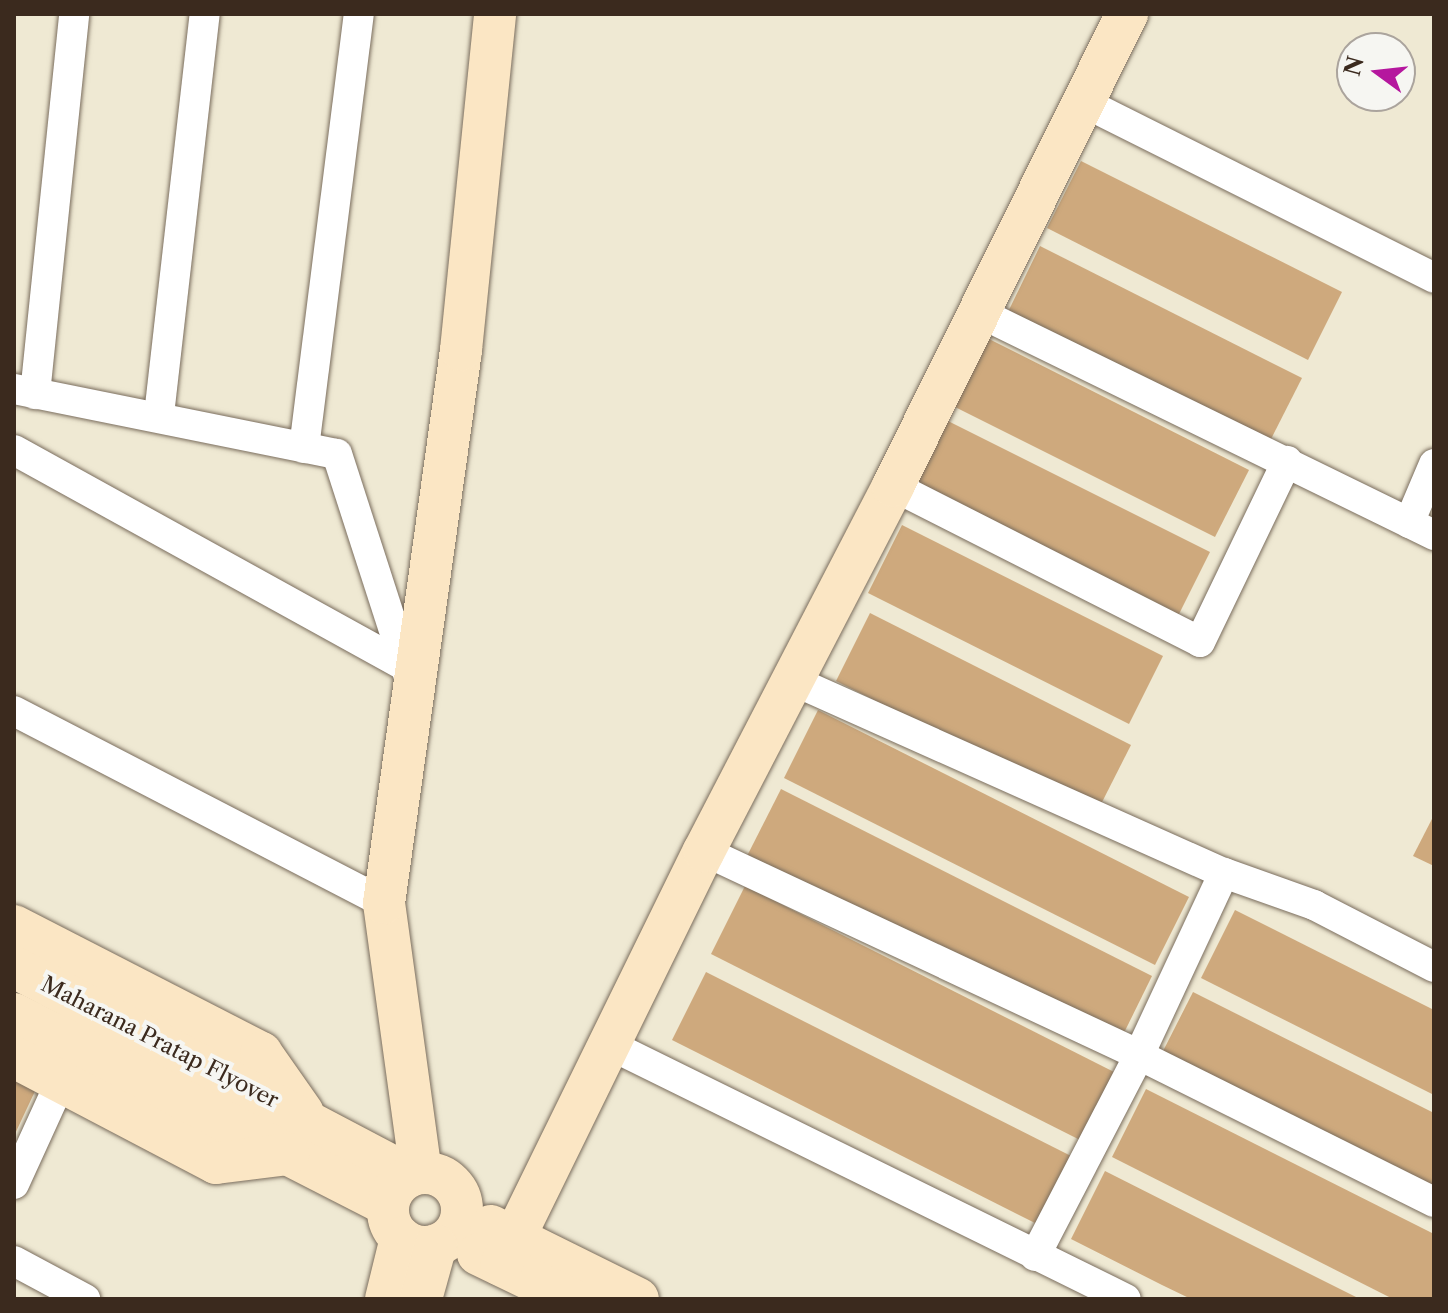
<!DOCTYPE html>
<style>
body{margin:0}
#map{position:relative;width:1448px;height:1313px;overflow:hidden;background:#efe9d3;font-family:"Libre Caslon Text",serif}
div>[style]{position:absolute}
.building>*{inset:0;background:#cea97d}
.roads{filter:drop-shadow(0 0 2px #7a6d5d) drop-shadow(0 0 2px #7a6d5d)}
.street>*{height:30px;margin:-15px;padding:0 15px;transform-origin:15px;border-radius:15px;background:#fff}
.secondary>*{height:42px;margin:-21px;padding:0 21px;transform-origin:21px;border-radius:21px;background:#fbe6c4}
.secondary>.ring{margin:-21px;padding:0;box-sizing:content-box;background:none;border:42px solid #fbe6c4;border-radius:50%}
span{translate:-50% -50%;white-space:nowrap;text-align:center;line-height:1.15;-webkit-text-stroke:8px #f6f6f2;paint-order:stroke}
.street-label{font-size:22px;color:#3b2a1e}
.frame{position:absolute;inset:0;border:16px solid #3b2a1e;pointer-events:none}
.north{position:absolute;left:1336px;top:32px;width:80px;height:80px;box-sizing:border-box;background:#f6f6f2;border:2px solid #aba49d;border-radius:50%;rotate:285deg;font-size:22px;font-weight:700;line-height:32px;text-align:center;color:#3b2a1e}
.north::after{content:'';display:block;margin:auto;width:28px;height:36px;background:#b5179e;clip-path:polygon(50% 0,100% 100%,50% 72%,0 100%)}
</style>
<div id="map">
<div class="building">
<div style="clip-path:polygon(1081px 161px,1342px 292px,1308px 360px,1047px 228px)"></div>
<div style="clip-path:polygon(1040px 246px,1302px 378px,1268px 445px,1007px 314px)"></div>
<div style="clip-path:polygon(987px 338px,1249px 470px,1215px 537px,953px 406px)"></div>
<div style="clip-path:polygon(948px 421px,1210px 552px,1176px 620px,914px 488px)"></div>
<div style="clip-path:polygon(902px 525px,1163px 656px,1129px 724px,868px 593px)"></div>
<div style="clip-path:polygon(870px 613px,1131px 745px,1097px 812px,836px 681px)"></div>
<div style="clip-path:polygon(818px 710px,1189px 897px,1155px 965px,784px 778px)"></div>
<div style="clip-path:polygon(781px 789px,1152px 976px,1119px 1043px,747px 856px)"></div>
<div style="clip-path:polygon(1434px 815px,1434px 866px,1413px 856px)"></div>
<div style="clip-path:polygon(745px 886px,1116px 1073px,1082px 1141px,711px 954px)"></div>
<div style="clip-path:polygon(1235px 910px,1434px 1010px,1434px 1095px,1201px 978px)"></div>
<div style="clip-path:polygon(706px 972px,1077px 1159px,1043px 1227px,672px 1040px)"></div>
<div style="clip-path:polygon(1193px 992px,1434px 1113px,1434px 1198px,1159px 1059px)"></div>
<div style="clip-path:polygon(14px 1079px,36px 1089px,14px 1136px)"></div>
<div style="clip-path:polygon(1146px 1089px,1434px 1234px,1434px 1299px,1393px 1299px,1112px 1157px)"></div>
<div style="clip-path:polygon(1105px 1171px,1210px 1224px,1360px 1299px,1191px 1299px,1162px 1285px,1071px 1239px)"></div>
</div>
<div class="roads">
<div class="street">
<div style="left:1083px;top:102px;width:393px;rotate:26.6deg"></div>
<div style="left:976px;top:311px;width:510px;rotate:26.06deg"></div>
<div style="left:14px;top:389px;width:329px;rotate:11.4deg"></div>
<div style="left:337px;top:454px;width:241px;rotate:72.1deg"></div>
<div style="left:35px;top:394px;width:382px;rotate:-84.1deg"></div>
<div style="left:159px;top:415px;width:404px;rotate:-83.5deg"></div>
<div style="left:304px;top:448px;width:437px;rotate:-82.8deg"></div>
<div style="left:14px;top:450px;width:447px;rotate:28.9deg"></div>
<div style="left:893px;top:486px;width:344px;rotate:26.9deg"></div>
<div style="left:1200px;top:642px;width:201px;rotate:-64.3deg"></div>
<div style="left:1409px;top:523px;width:64px;rotate:-67deg"></div>
<div style="left:792px;top:680px;width:473px;rotate:24.1deg"></div>
<div style="left:1224px;top:873px;width:96px;rotate:19.6deg"></div>
<div style="left:1314px;top:905px;width:135px;rotate:27.3deg"></div>
<div style="left:14px;top:711px;width:417px;rotate:27.4deg"></div>
<div style="left:704px;top:851px;width:480px;rotate:25.1deg"></div>
<div style="left:1139px;top:1055px;width:330px;rotate:26.5deg"></div>
<div style="left:608px;top:1044px;width:577px;rotate:26.21deg"></div>
<div style="left:14px;top:1184px;width:113px;rotate:-65.5deg"></div>
<div style="left:1035px;top:1256px;width:226px;rotate:-62.6deg"></div>
<div style="left:1139px;top:1055px;width:201px;rotate:-65deg"></div>
<div style="left:14px;top:1261px;width:81px;rotate:28.2deg"></div>
</div>
<div class="secondary">
<div style="left:14px;top:926px;width:278px;rotate:27.2deg"></div>
<div style="left:261px;top:1053px;width:73px;rotate:55deg"></div>
<div style="left:14px;top:967px;width:448px;rotate:27.8deg"></div>
<div style="left:14px;top:1014px;width:420px;rotate:27.1deg"></div>
<div style="left:14px;top:1057px;width:228px;rotate:27.7deg"></div>
<div style="left:216px;top:1163px;width:73px;rotate:-7.1deg"></div>
<div style="left:421px;top:1173px;width:273px;rotate:-97.8deg"></div>
<div style="left:384px;top:903px;width:558px;rotate:-82.07deg"></div>
<div style="left:461px;top:350px;width:338px;rotate:-84.2deg"></div>
<div class="ring" style="left:388px;top:1173px;width:32px;height:32px"></div>
<div style="left:491px;top:1226px;width:164px;rotate:26.4deg"></div>
<div style="left:478px;top:1254px;width:103px;rotate:25.8deg"></div>
<div style="left:501px;top:1265px;width:461px;rotate:-63.9deg"></div>
<div style="left:704px;top:851px;width:411px;rotate:-62.6deg"></div>
<div style="left:893px;top:486px;width:527px;rotate:-63.63deg"></div>
<div style="left:386px;top:1299px;width:63px;rotate:-76.2deg"></div>
<div style="left:421px;top:1299px;width:56px;rotate:-74.5deg"></div>
</div>
</div>
<div class="street-label">
<span style="left:160px;top:1042px;rotate:27deg">Maharana Pratap Flyover</span>
</div>
<div class="frame"></div>
<div class="north">N</div>
</div>
